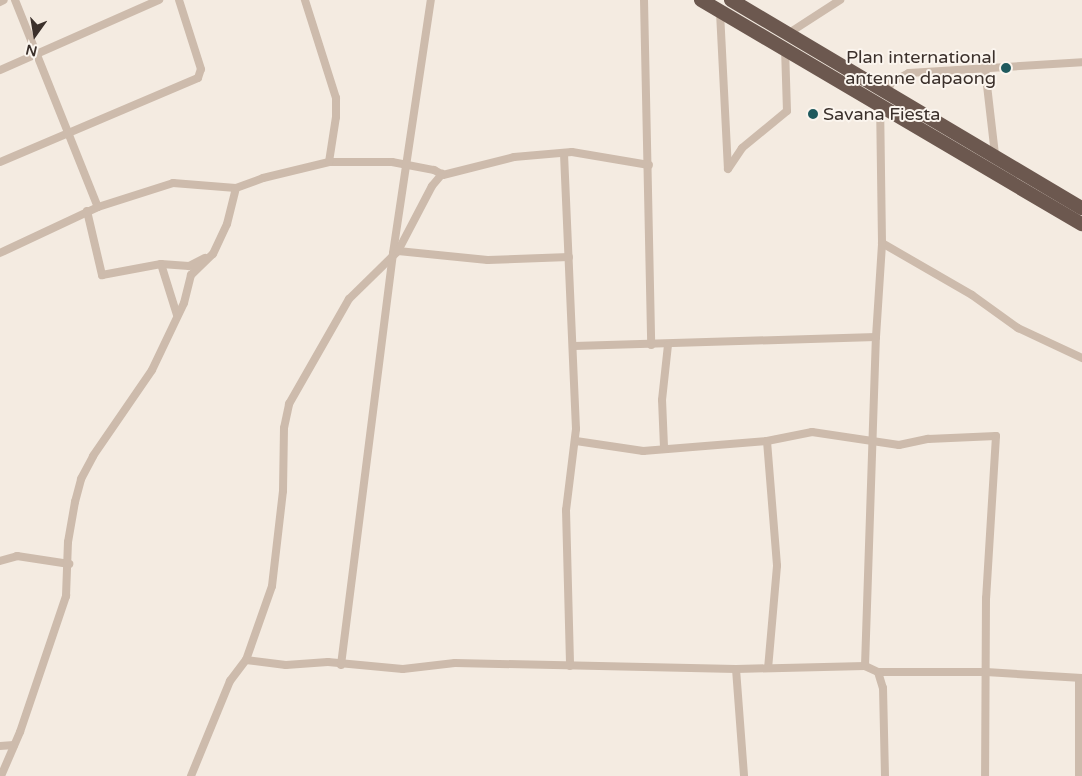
<!DOCTYPE html>
<style>
body{margin:0}
#map{position:relative;width:1082px;height:776px;overflow:hidden;background:#f4ebe1;font-family:"Varela Round",sans-serif}
div>[style]{position:absolute}
.minor>*{height:8px;margin:-4px;padding:0 4px;transform-origin:4px;border-radius:4px;background:#cdbbac}
.trunk>*{height:14px;margin:-7px;padding:0 7px;transform-origin:7px;border-radius:7px;background:#6c584f}
.dots>*{width:14px;height:14px;translate:-50% -50%;box-sizing:border-box;border:2px solid #fbf5ee;border-radius:50%}
span{translate:-50% -50%;white-space:nowrap;text-align:center;line-height:1.15;-webkit-text-stroke:4px #fbf5ee;paint-order:stroke}
.poi-label{font-size:18px;color:#3b302b}
.right{translate:-100% -50%;text-align:right}
.left{translate:0 -50%;text-align:left}
.north{position:absolute;left:10px;top:10px;width:50px;height:50px;-webkit-text-stroke:4px #fbf5ee;paint-order:stroke;rotate:193deg;font-size:14px;font-weight:700;line-height:20px;text-align:center;color:#3b302b}
.north::after{content:'';display:block;margin:auto;width:18px;height:22px;background:#3b302b;clip-path:polygon(50% 0,100% 100%,50% 72%,0 100%)}
</style>
<div id="map">
<div class="minor">
<div style="left:15px;top:0;width:223px;rotate:68.2deg"></div>
<div style="left:644px;top:0;width:345px;rotate:88.8deg"></div>
<div style="left:0;top:2px;width:4px;rotate:-27deg"></div>
<div style="left:720px;top:12px;width:157px;rotate:87.1deg"></div>
<div style="left:789px;top:33px;width:61px;rotate:-32.9deg"></div>
<div style="left:985px;top:68px;width:88px;rotate:83.4deg"></div>
<div style="left:0;top:70px;width:174px;rotate:-23.8deg"></div>
<div style="left:886px;top:92px;width:12px;rotate:-59deg"></div>
<div style="left:892px;top:82px;width:19px;rotate:-28deg"></div>
<div style="left:909px;top:73px;width:173px;rotate:-3.6deg"></div>
<div style="left:564px;top:154px;width:275px;rotate:87.5deg"></div>
<div style="left:576px;top:429px;width:82px;rotate:97deg"></div>
<div style="left:566px;top:510px;width:156px;rotate:88.5deg"></div>
<div style="left:0;top:162px;width:215px;rotate:-23deg"></div>
<div style="left:198px;top:78px;width:9px;rotate:-72deg"></div>
<div style="left:201px;top:69px;width:72px;rotate:-107.7deg"></div>
<div style="left:329px;top:162px;width:63px"></div>
<div style="left:392px;top:162px;width:43px;rotate:10.8deg"></div>
<div style="left:434px;top:170px;width:10px;rotate:29deg"></div>
<div style="left:443px;top:175px;width:73px;rotate:-14.2deg"></div>
<div style="left:514px;top:157px;width:58px;rotate:-4.9deg"></div>
<div style="left:572px;top:152px;width:78px;rotate:9.6deg"></div>
<div style="left:728px;top:169px;width:25px;rotate:-56deg"></div>
<div style="left:742px;top:148px;width:58px;rotate:-39.4deg"></div>
<div style="left:787px;top:111px;width:62px;rotate:-91.8deg"></div>
<div style="left:87px;top:211px;width:66px;rotate:76.8deg"></div>
<div style="left:102px;top:275px;width:60px;rotate:-10.6deg"></div>
<div style="left:161px;top:264px;width:28px;rotate:4deg"></div>
<div style="left:189px;top:266px;width:18px;rotate:-27deg"></div>
<div style="left:882px;top:243px;width:104px;rotate:30deg"></div>
<div style="left:972px;top:295px;width:57px;rotate:35.7deg"></div>
<div style="left:1018px;top:328px;width:71px;rotate:25.1deg"></div>
<div style="left:398px;top:251px;width:90px;rotate:5.7deg"></div>
<div style="left:488px;top:260px;width:81px;rotate:-2.1deg"></div>
<div style="left:0;top:253px;width:108px;rotate:-25.1deg"></div>
<div style="left:98px;top:207px;width:79px;rotate:-17.7deg"></div>
<div style="left:173px;top:183px;width:63px;rotate:4.5deg"></div>
<div style="left:161px;top:264px;width:53px;rotate:72.6deg"></div>
<div style="left:574px;top:346px;width:302px;rotate:-1.7deg"></div>
<div style="left:576px;top:441px;width:68px;rotate:8.5deg"></div>
<div style="left:643px;top:451px;width:124px;rotate:-4.6deg"></div>
<div style="left:767px;top:441px;width:46px;rotate:-11.3deg"></div>
<div style="left:812px;top:432px;width:88px;rotate:8.5deg"></div>
<div style="left:899px;top:445px;width:30px;rotate:-12deg"></div>
<div style="left:928px;top:439px;width:68px;rotate:-2.5deg"></div>
<div style="left:996px;top:436px;width:162px;rotate:93.5deg"></div>
<div style="left:986px;top:598px;width:178px;rotate:90.3deg"></div>
<div style="left:767px;top:441px;width:125px;rotate:85.4deg"></div>
<div style="left:777px;top:566px;width:102px;rotate:95deg"></div>
<div style="left:664px;top:447px;width:47px;rotate:-92.4deg"></div>
<div style="left:662px;top:400px;width:55px;rotate:-83.8deg"></div>
<div style="left:0;top:561px;width:18px;rotate:-16deg"></div>
<div style="left:17px;top:556px;width:53px;rotate:8.7deg"></div>
<div style="left:246px;top:660px;width:40px;rotate:7.1deg"></div>
<div style="left:286px;top:665px;width:42px;rotate:-4.1deg"></div>
<div style="left:328px;top:662px;width:75px;rotate:5.3deg"></div>
<div style="left:403px;top:669px;width:52px;rotate:-6.6deg"></div>
<div style="left:455px;top:663px;width:281px;rotate:1.2deg"></div>
<div style="left:736px;top:669px;width:129px;rotate:-1.3deg"></div>
<div style="left:865px;top:666px;width:14px;rotate:25deg"></div>
<div style="left:878px;top:672px;width:108px"></div>
<div style="left:986px;top:672px;width:96px;rotate:3.6deg"></div>
<div style="left:341px;top:665px;width:415px;rotate:-82.8deg"></div>
<div style="left:393px;top:253px;width:256px;rotate:-81.5deg"></div>
<div style="left:865px;top:666px;width:329px;rotate:-88.1deg"></div>
<div style="left:876px;top:337px;width:94px;rotate:-86.3deg"></div>
<div style="left:882px;top:243px;width:139px;rotate:-90.8deg"></div>
<div style="left:736px;top:669px;width:107px;rotate:85.7deg"></div>
<div style="left:878px;top:672px;width:17px;rotate:73deg"></div>
<div style="left:883px;top:688px;width:88px;rotate:88.7deg"></div>
<div style="left:1079px;top:678px;width:98px;rotate:90deg"></div>
<div style="left:0;top:746px;width:14px;rotate:-4deg"></div>
<div style="left:1px;top:776px;width:48px;rotate:-66.6deg"></div>
<div style="left:20px;top:732px;width:144px;rotate:-71.3deg"></div>
<div style="left:66px;top:596px;width:54px;rotate:-87.9deg"></div>
<div style="left:68px;top:542px;width:41px;rotate:-80.1deg"></div>
<div style="left:75px;top:502px;width:24px;rotate:-75deg"></div>
<div style="left:81px;top:479px;width:26px;rotate:-62deg"></div>
<div style="left:93px;top:456px;width:104px;rotate:-55.5deg"></div>
<div style="left:152px;top:370px;width:74px;rotate:-64.5deg"></div>
<div style="left:184px;top:303px;width:29px;rotate:-76deg"></div>
<div style="left:191px;top:275px;width:30px;rotate:-44deg"></div>
<div style="left:213px;top:254px;width:33px;rotate:-65deg"></div>
<div style="left:227px;top:224px;width:37px;rotate:-76deg"></div>
<div style="left:236px;top:188px;width:29px;rotate:-20deg"></div>
<div style="left:263px;top:178px;width:68px;rotate:-13.6deg"></div>
<div style="left:329px;top:162px;width:46px;rotate:-81.2deg"></div>
<div style="left:336px;top:117px;width:19px;rotate:-90deg"></div>
<div style="left:336px;top:98px;width:103px;rotate:-107.6deg"></div>
<div style="left:191px;top:776px;width:103px;rotate:-67.7deg"></div>
<div style="left:230px;top:681px;width:26px;rotate:-53deg"></div>
<div style="left:246px;top:660px;width:78px;rotate:-70.6deg"></div>
<div style="left:272px;top:586px;width:96px;rotate:-83.4deg"></div>
<div style="left:283px;top:491px;width:63px;rotate:-89.1deg"></div>
<div style="left:284px;top:428px;width:25px;rotate:-78deg"></div>
<div style="left:289px;top:404px;width:121px;rotate:-60.3deg"></div>
<div style="left:349px;top:299px;width:69px;rotate:-44.4deg"></div>
<div style="left:398px;top:251px;width:73px;rotate:-62.4deg"></div>
<div style="left:432px;top:186px;width:16px;rotate:-50deg"></div>
</div>
<div class="trunk">
<div style="left:701px;top:0;width:442px;rotate:30.5deg"></div>
<div style="left:731px;top:0;width:408px;rotate:30.7deg"></div>
</div>
<div class="dots">
<div style="left:1006px;top:68px;background:#1f5a5e"></div>
<div style="left:813px;top:114px;background:#1f5a5e"></div>
</div>
<div class="poi-label">
<span class="right" style="left:996px;top:68px">Plan international<br>antenne dapaong</span>
<span class="left" style="left:823px;top:114px">Savana Fiesta</span>
</div>
<div class="north">N</div>
</div>
